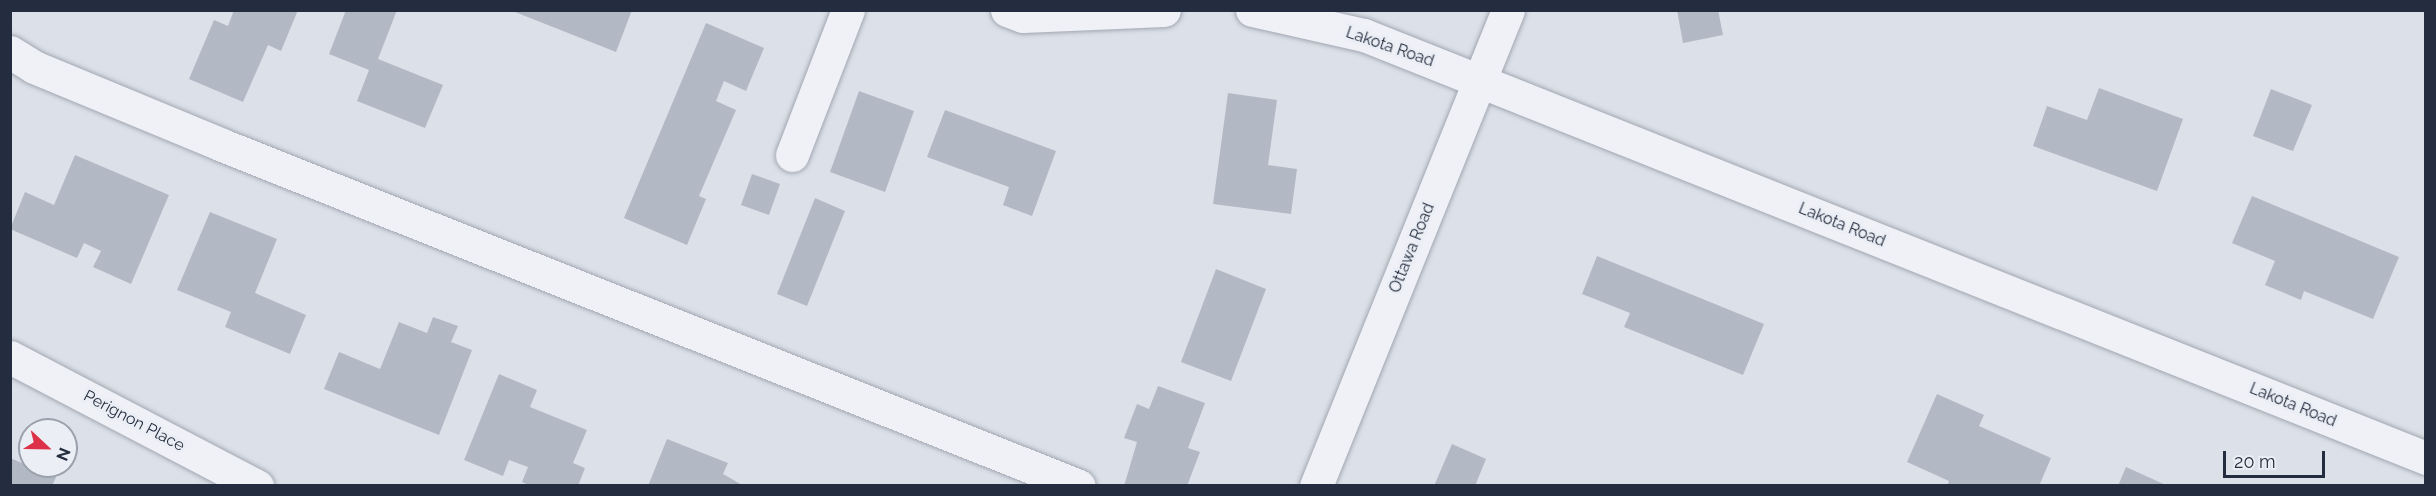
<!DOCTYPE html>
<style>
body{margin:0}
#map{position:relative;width:2436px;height:496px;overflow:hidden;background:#dce0e8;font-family:Raleway,sans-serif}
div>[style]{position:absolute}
.building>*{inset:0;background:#b2b9c5}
.roads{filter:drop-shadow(0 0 2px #a1a7b2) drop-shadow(0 0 2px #a1a7b2)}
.minor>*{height:33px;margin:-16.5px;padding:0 16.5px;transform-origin:16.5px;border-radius:16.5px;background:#eff1f6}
span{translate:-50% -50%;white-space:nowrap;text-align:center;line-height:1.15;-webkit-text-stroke:6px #ebeff5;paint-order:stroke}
.street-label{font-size:16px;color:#242d3f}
.frame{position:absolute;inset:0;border:12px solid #242d3f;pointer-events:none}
.north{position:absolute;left:18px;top:418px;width:60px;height:60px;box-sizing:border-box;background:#ebeff5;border:2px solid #9ba1ac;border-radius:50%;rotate:112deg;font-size:16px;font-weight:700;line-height:24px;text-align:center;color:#242d3f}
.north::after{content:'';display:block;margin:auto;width:21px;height:27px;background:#dc3148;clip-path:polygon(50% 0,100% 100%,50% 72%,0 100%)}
.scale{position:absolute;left:2223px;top:451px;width:102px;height:27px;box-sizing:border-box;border:3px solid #242d3f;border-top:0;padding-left:8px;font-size:18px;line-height:21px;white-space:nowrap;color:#242d3f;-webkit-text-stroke:4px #ebeff5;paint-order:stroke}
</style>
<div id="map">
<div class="building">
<div style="clip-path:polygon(234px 10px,298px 10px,281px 51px,268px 45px,243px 102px,189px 79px,214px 20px,228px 26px)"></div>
<div style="clip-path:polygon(346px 10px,397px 10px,378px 59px,443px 85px,425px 128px,357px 101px,369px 70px,329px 54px)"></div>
<div style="clip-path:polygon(510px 10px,632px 10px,616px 52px)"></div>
<div style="clip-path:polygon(1677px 10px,1718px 10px,1723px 35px,1683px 43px)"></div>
<div style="clip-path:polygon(706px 23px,764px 48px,746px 91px,724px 81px,716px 101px,736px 110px,699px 196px,706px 199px,687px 245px,624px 218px)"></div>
<div style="clip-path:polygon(2099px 88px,2183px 119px,2157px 191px,2033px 146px,2047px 106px,2087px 120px)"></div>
<div style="clip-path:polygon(2271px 89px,2312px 105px,2293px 151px,2253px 136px)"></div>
<div style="clip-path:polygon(859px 91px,914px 111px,885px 192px,830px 172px)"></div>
<div style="clip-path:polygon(1228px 93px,1277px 100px,1268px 165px,1297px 169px,1291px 214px,1213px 204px)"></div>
<div style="clip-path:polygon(945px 110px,1056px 151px,1032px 216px,1003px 205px,1009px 187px,927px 157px)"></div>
<div style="clip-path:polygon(75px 155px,169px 195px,131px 284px,93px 267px,101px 251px,84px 243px,77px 258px,10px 229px,25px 192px,54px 205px)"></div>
<div style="clip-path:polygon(752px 174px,780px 184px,769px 215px,741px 205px)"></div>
<div style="clip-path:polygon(2252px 196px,2399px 257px,2373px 319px,2304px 291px,2301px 300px,2265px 285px,2275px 261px,2232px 243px)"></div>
<div style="clip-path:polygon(815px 198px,845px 211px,807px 306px,777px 294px)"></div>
<div style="clip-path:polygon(210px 212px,277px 239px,255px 293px,306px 315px,290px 354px,225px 327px,231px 312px,177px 290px)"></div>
<div style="clip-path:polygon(1597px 256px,1764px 324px,1743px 375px,1624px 327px,1630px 313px,1582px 294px)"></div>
<div style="clip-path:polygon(1216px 269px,1266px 289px,1231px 381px,1181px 362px)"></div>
<div style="clip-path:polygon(433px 317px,458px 326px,451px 342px,472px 350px,439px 435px,324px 389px,339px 352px,380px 369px,399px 322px,427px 333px)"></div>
<div style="clip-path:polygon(499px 374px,537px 390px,530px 407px,587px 430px,573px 463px,585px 468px,578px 486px,531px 486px,522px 482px,528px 467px,509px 460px,503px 476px,464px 460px)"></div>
<div style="clip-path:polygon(1158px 386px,1205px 403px,1188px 448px,1200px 452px,1187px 486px,1124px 486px,1137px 442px,1124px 438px,1137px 404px,1149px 409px)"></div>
<div style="clip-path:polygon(1937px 394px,1984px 415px,1979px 426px,2051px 458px,2039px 486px,1947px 486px,1949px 481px,1907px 462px)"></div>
<div style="clip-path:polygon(667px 439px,728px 463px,723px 474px,744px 486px,648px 486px)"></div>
<div style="clip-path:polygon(1452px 444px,1486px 459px,1475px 486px,1434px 486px)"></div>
<div style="clip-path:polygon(10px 458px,56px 477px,52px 486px,10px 486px)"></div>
<div style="clip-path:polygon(2126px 467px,2168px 486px,2118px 486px)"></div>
</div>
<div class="roads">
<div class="minor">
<div style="left:1007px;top:10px;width:17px;rotate:21deg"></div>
<div style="left:1023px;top:16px;width:141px;rotate:-2.4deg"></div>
<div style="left:1252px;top:10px;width:115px;rotate:12.6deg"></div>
<div style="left:1364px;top:35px;width:1143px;rotate:21.72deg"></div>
<div style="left:10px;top:52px;width:28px;rotate:32deg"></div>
<div style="left:34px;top:67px;width:204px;rotate:22.5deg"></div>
<div style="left:222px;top:145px;width:922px;rotate:21.7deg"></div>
<div style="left:792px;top:155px;width:155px;rotate:-68.9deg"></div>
<div style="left:10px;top:357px;width:279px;rotate:27.6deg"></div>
<div style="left:1316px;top:486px;width:513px;rotate:-68.03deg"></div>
</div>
</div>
<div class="street-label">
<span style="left:1390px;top:47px;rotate:19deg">Lakota Road</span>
<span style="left:1842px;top:225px;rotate:22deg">Lakota Road</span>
<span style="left:1412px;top:248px;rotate:-68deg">Ottawa Road</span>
<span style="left:2293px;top:405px;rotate:22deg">Lakota Road</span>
<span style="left:134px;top:421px;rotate:28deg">Perignon Place</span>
</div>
<div class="frame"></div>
<div class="north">N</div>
<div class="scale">20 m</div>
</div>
